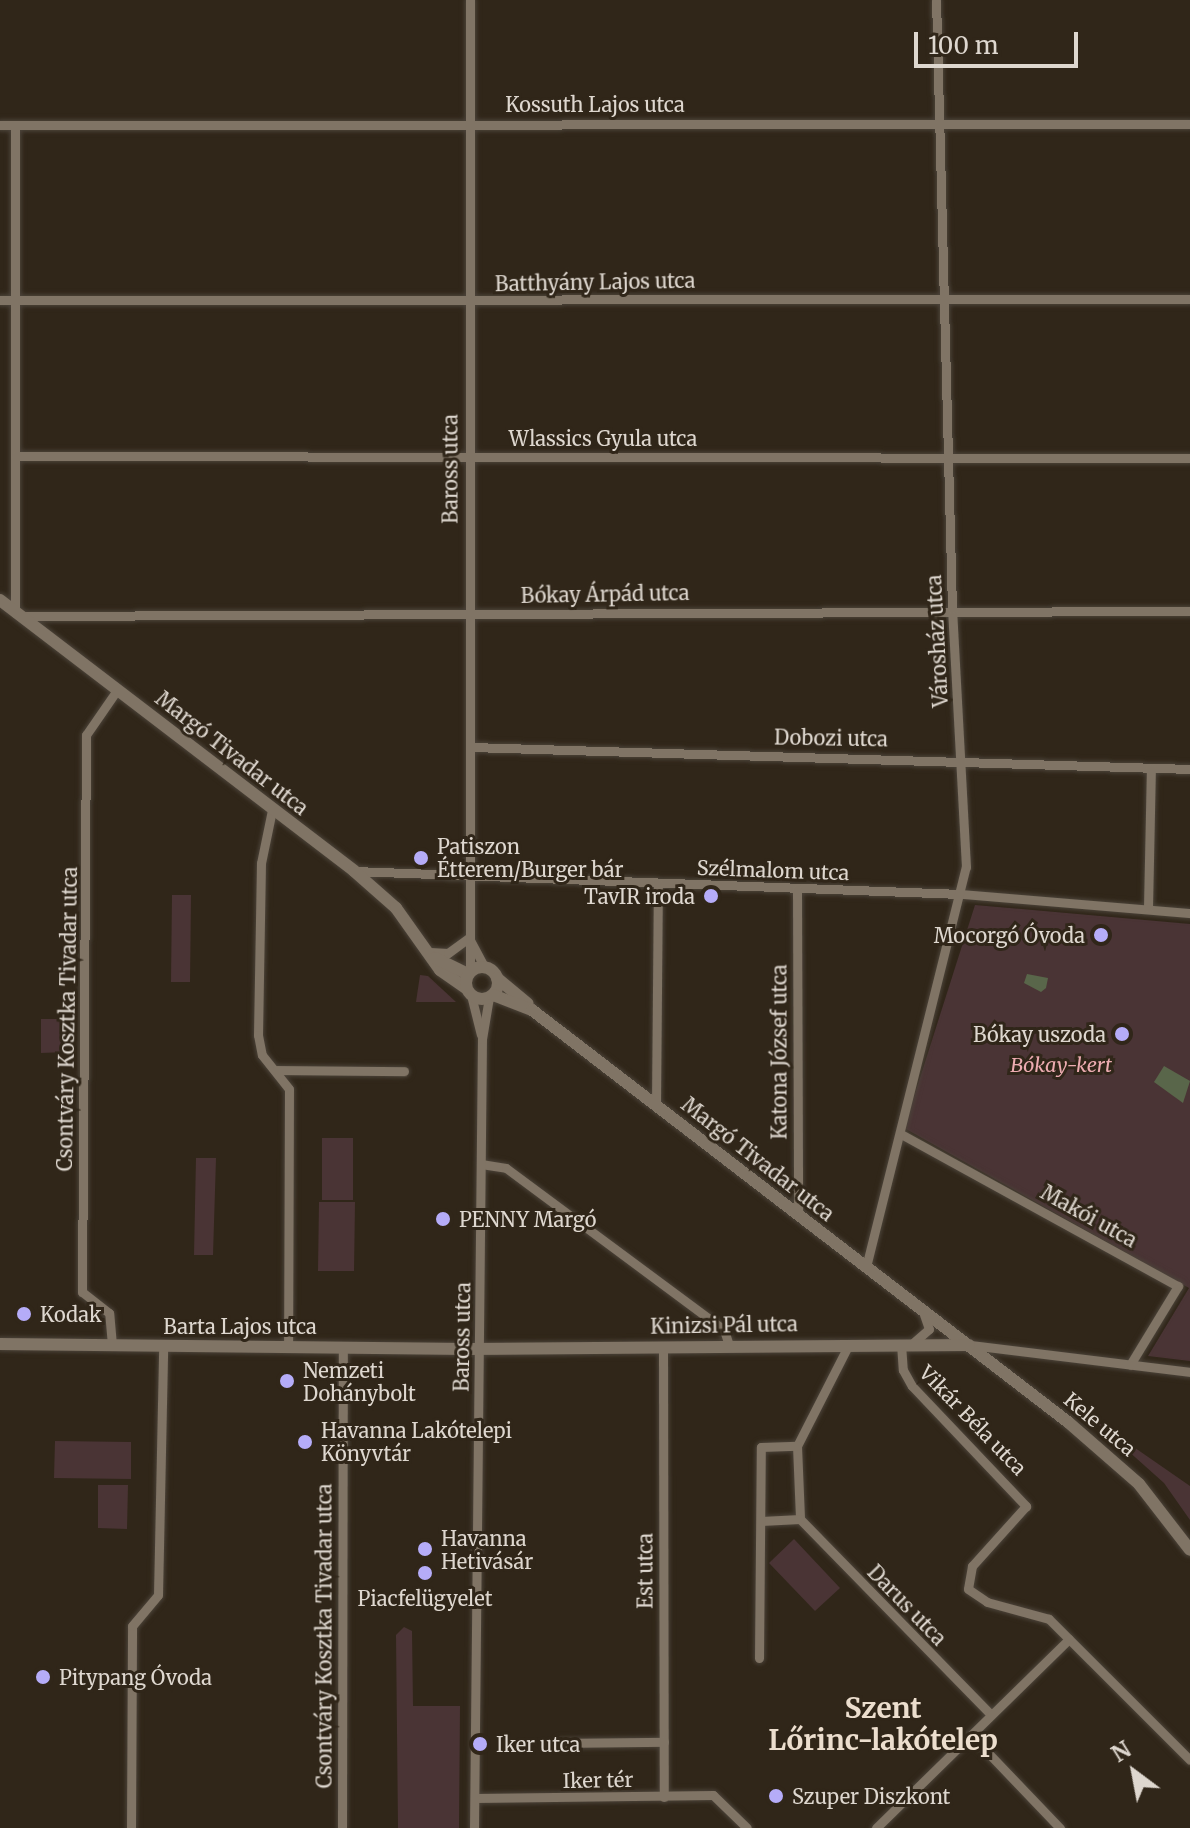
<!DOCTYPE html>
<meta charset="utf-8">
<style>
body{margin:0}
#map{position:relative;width:1190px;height:1828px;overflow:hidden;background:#302619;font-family:Merriweather,serif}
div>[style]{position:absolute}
.green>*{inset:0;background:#4a3435}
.water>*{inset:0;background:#59664a}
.roads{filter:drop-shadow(0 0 2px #4b4339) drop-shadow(0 0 2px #4b4339)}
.minor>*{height:9px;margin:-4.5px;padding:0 4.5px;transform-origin:4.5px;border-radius:4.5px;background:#807465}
.tertiary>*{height:12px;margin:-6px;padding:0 6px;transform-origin:6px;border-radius:6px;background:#807465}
.tertiary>.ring{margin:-6px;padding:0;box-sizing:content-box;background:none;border:12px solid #807465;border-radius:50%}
.dots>*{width:22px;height:22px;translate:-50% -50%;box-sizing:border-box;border:4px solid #302619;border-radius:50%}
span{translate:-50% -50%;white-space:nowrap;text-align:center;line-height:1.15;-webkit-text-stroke:6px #302619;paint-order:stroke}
.street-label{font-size:20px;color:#ded7cf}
.poi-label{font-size:20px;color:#ded7cf}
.left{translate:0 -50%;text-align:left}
.right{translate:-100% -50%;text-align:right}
.park-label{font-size:20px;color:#edacb1;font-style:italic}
.district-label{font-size:28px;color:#ecdece;font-weight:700}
.north{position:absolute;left:1094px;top:1732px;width:80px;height:80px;-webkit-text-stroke:6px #302619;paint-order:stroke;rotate:328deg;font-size:22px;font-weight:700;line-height:32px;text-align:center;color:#ded7cf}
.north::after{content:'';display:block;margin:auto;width:28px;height:36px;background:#ded7cf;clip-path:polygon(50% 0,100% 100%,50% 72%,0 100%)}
.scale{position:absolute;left:914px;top:32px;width:164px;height:36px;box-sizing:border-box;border:4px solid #ded7cf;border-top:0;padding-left:10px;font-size:24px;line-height:28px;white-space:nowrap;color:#ded7cf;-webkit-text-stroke:6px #302619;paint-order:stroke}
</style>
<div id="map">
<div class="green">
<div style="clip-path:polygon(172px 895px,191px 895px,190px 982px,171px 982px)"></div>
<div style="clip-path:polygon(975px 905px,1190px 924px,1190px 1361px,1148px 1356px,1189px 1288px,904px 1128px)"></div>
<div style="clip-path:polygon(420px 975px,428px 976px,456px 1002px,416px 1002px)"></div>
<div style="clip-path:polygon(41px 1019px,66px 1019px,66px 1052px,41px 1053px)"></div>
<div style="clip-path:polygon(322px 1138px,353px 1138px,353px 1200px,322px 1200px)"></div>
<div style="clip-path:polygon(196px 1158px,216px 1158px,213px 1255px,194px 1255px)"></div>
<div style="clip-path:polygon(319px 1202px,355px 1202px,354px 1271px,318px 1271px)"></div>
<div style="clip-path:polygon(1089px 1416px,1190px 1486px,1190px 1520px,1164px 1483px)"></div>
<div style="clip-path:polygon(55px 1441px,131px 1442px,131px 1479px,54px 1478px)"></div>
<div style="clip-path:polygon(98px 1485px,128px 1485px,127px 1529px,98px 1528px)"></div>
<div style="clip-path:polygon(794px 1539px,840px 1588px,815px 1611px,769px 1563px)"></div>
<div style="clip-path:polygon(404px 1627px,412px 1631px,413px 1706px,460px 1706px,459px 1828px,398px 1828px,396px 1635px)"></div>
</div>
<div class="water">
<div style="clip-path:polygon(1027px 974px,1048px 978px,1046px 988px,1041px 992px,1024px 983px)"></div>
<div style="clip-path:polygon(1164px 1066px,1190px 1081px,1183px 1103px,1154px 1082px)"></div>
</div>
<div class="roads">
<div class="minor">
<div style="left:0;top:125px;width:1190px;rotate:-0.05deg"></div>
<div style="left:15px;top:125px;width:488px;rotate:90deg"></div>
<div style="left:0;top:300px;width:1190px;rotate:-0.05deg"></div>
<div style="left:16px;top:456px;width:1174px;rotate:0.1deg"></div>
<div style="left:21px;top:616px;width:1169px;rotate:-0.25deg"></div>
<div style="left:471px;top:747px;width:719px;rotate:1.75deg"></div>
<div style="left:272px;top:810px;width:54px;rotate:101.7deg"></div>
<div style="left:261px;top:863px;width:172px;rotate:91deg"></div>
<div style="left:258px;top:1035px;width:20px;rotate:79deg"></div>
<div style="left:262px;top:1055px;width:43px;rotate:51.5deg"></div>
<div style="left:289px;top:1089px;width:258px;rotate:90.2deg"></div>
<div style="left:354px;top:871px;width:608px;rotate:2.17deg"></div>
<div style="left:962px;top:894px;width:229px;rotate:4.8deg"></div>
<div style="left:797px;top:889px;width:326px;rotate:89.8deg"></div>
<div style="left:1148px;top:908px;width:140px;rotate:-88.8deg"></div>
<div style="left:469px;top:938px;width:32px;rotate:62deg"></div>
<div style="left:430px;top:952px;width:18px;rotate:3deg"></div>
<div style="left:448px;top:953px;width:26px;rotate:-36deg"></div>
<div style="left:470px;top:971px;width:971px;rotate:-90deg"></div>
<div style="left:471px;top:995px;width:41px;rotate:76deg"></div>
<div style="left:277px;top:1070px;width:127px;rotate:0.5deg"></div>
<div style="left:656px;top:1105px;width:222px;rotate:-89.5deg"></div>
<div style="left:901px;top:1134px;width:316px;rotate:28.8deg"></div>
<div style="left:1178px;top:1286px;width:92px;rotate:121.3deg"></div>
<div style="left:481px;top:1164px;width:25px;rotate:9deg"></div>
<div style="left:506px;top:1168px;width:272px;rotate:36.6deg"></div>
<div style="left:724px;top:1330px;width:16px;rotate:72deg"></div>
<div style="left:866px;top:1267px;width:412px;rotate:-76deg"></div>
<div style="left:966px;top:867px;width:258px;rotate:-93.1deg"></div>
<div style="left:952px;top:609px;width:609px;rotate:-91.5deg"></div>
<div style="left:913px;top:1343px;width:21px;rotate:-41deg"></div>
<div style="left:929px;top:1329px;width:18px;rotate:-109deg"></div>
<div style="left:849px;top:1344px;width:114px;rotate:117deg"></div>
<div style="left:797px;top:1446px;width:73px;rotate:87.6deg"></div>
<div style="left:800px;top:1519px;width:272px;rotate:45.7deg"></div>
<div style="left:901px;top:1344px;width:26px;rotate:86deg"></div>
<div style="left:903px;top:1370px;width:18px;rotate:61deg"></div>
<div style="left:912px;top:1386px;width:166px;rotate:46.5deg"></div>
<div style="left:1026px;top:1506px;width:81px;rotate:132deg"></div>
<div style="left:972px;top:1566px;width:23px;rotate:100deg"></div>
<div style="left:968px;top:1589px;width:23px;rotate:34deg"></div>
<div style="left:987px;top:1602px;width:64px;rotate:15.3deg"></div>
<div style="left:1049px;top:1619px;width:199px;rotate:45deg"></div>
<div style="left:112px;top:1345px;width:32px;rotate:-95deg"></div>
<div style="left:109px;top:1313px;width:34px;rotate:-142deg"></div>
<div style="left:82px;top:1292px;width:557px;rotate:-89.59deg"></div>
<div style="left:86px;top:735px;width:55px;rotate:-55.4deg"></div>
<div style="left:971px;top:1345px;width:221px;rotate:7deg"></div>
<div style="left:663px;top:1346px;width:451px;rotate:89.9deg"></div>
<div style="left:761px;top:1521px;width:39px;rotate:-3deg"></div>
<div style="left:759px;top:1658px;width:211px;rotate:-89.5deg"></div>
<div style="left:761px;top:1447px;width:36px;rotate:-2deg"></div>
<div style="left:971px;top:1735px;width:129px;rotate:46.3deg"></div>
<div style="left:560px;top:1743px;width:104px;rotate:-0.6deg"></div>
<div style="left:475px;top:1798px;width:238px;rotate:-0.7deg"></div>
<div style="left:713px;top:1795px;width:47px;rotate:44.1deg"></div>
<div style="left:131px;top:1828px;width:202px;rotate:-89.7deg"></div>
<div style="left:132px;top:1626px;width:40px;rotate:-50deg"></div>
<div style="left:158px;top:1595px;width:249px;rotate:-88.8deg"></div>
<div style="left:342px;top:1828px;width:481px;rotate:-89.9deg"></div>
<div style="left:474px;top:1828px;width:789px;rotate:-89.42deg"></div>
<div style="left:482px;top:1039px;width:43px;rotate:-80.5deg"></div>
<div style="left:876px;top:1828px;width:270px;rotate:-44.4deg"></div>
</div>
<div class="tertiary">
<div style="left:0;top:600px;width:446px;rotate:37.4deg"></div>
<div style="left:354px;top:871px;width:56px;rotate:41.4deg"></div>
<div style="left:396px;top:908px;width:76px;rotate:54.6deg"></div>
<div style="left:440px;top:970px;width:32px;rotate:35deg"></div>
<div style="left:435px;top:958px;width:37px;rotate:26deg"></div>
<div class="ring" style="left:466px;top:967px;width:20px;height:20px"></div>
<div style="left:497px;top:978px;width:40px;rotate:40deg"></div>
<div style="left:493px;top:995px;width:42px;rotate:21deg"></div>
<div style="left:532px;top:1010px;width:676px;rotate:37.55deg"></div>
<div style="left:1068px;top:1422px;width:94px;rotate:41.1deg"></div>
<div style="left:1139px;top:1484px;width:83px;rotate:52.3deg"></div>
<div style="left:0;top:1344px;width:468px;rotate:0.6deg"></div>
<div style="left:468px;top:1349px;width:501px;rotate:-0.46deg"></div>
</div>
</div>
<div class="dots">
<div style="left:421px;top:858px;background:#b5acf8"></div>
<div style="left:711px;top:896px;background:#b5acf8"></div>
<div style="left:1101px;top:935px;background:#b5acf8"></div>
<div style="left:1122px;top:1034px;background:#b5acf8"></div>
<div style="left:443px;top:1219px;background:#b5acf8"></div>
<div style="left:24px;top:1314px;background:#b5acf8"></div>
<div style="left:287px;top:1381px;background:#b5acf8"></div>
<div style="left:305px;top:1442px;background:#b5acf8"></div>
<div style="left:425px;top:1549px;background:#b5acf8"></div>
<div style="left:425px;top:1573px;background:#b5acf8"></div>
<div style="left:43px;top:1677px;background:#b5acf8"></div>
<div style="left:480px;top:1744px;background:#b5acf8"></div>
<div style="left:776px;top:1796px;background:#b5acf8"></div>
</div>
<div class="street-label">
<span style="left:595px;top:104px">Kossuth Lajos utca</span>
<span style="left:595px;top:282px;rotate:-1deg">Batthyány Lajos utca</span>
<span style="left:603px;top:438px">Wlassics Gyula utca</span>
<span style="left:450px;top:469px;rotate:-90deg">Baross utca</span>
<span style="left:605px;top:594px;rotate:-1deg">Bókay Árpád utca</span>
<span style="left:937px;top:641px;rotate:-93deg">Városház utca</span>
<span style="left:831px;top:738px;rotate:1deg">Dobozi utca</span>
<span style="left:232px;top:753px;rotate:38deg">Margó Tivadar utca</span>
<span style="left:773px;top:870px;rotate:2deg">Szélmalom utca</span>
<span style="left:67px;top:1019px;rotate:-89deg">Csontváry Kosztka Tivadar utca</span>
<span style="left:779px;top:1052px;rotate:-90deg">Katona József utca</span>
<span style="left:758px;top:1159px;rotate:38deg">Margó Tivadar utca</span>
<span style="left:1089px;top:1216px;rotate:29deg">Makói utca</span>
<span style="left:724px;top:1325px;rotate:-1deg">Kinizsi Pál utca</span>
<span style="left:240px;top:1326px">Barta Lajos utca</span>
<span style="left:462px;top:1337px;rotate:-89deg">Baross utca</span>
<span style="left:973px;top:1420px;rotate:46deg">Vikár Béla utca</span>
<span style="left:1100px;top:1424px;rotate:40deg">Kele utca</span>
<span style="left:645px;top:1571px;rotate:-90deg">Est utca</span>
<span style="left:907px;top:1605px;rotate:46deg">Darus utca</span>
<span style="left:324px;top:1636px;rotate:-90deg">Csontváry Kosztka Tivadar utca</span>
<span style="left:598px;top:1780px;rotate:-1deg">Iker tér</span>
</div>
<div class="poi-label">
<span class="left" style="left:437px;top:858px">Patiszon<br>Étterem/Burger bár</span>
<span class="right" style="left:695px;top:896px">TavIR iroda</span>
<span class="right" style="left:1085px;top:935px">Mocorgó Óvoda</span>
<span class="right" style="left:1106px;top:1034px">Bókay uszoda</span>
<span class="left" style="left:459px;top:1219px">PENNY Margó</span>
<span class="left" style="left:40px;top:1314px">Kodak</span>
<span class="left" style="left:303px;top:1382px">Nemzeti<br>Dohánybolt</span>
<span class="left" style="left:321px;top:1442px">Havanna Lakótelepi<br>Könyvtár</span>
<span class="left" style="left:441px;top:1550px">Havanna<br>Hetivásár</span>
<span style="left:425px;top:1598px">Piacfelügyelet</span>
<span class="left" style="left:59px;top:1677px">Pitypang Óvoda</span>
<span class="left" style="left:496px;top:1744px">Iker utca</span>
<span class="left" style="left:792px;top:1796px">Szuper Diszkont</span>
</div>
<div class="park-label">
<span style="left:1061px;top:1064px">Bókay-kert</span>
</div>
<div class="district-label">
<span style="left:883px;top:1724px">Szent<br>Lőrinc-lakótelep</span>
</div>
<div class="north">N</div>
<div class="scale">100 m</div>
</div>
